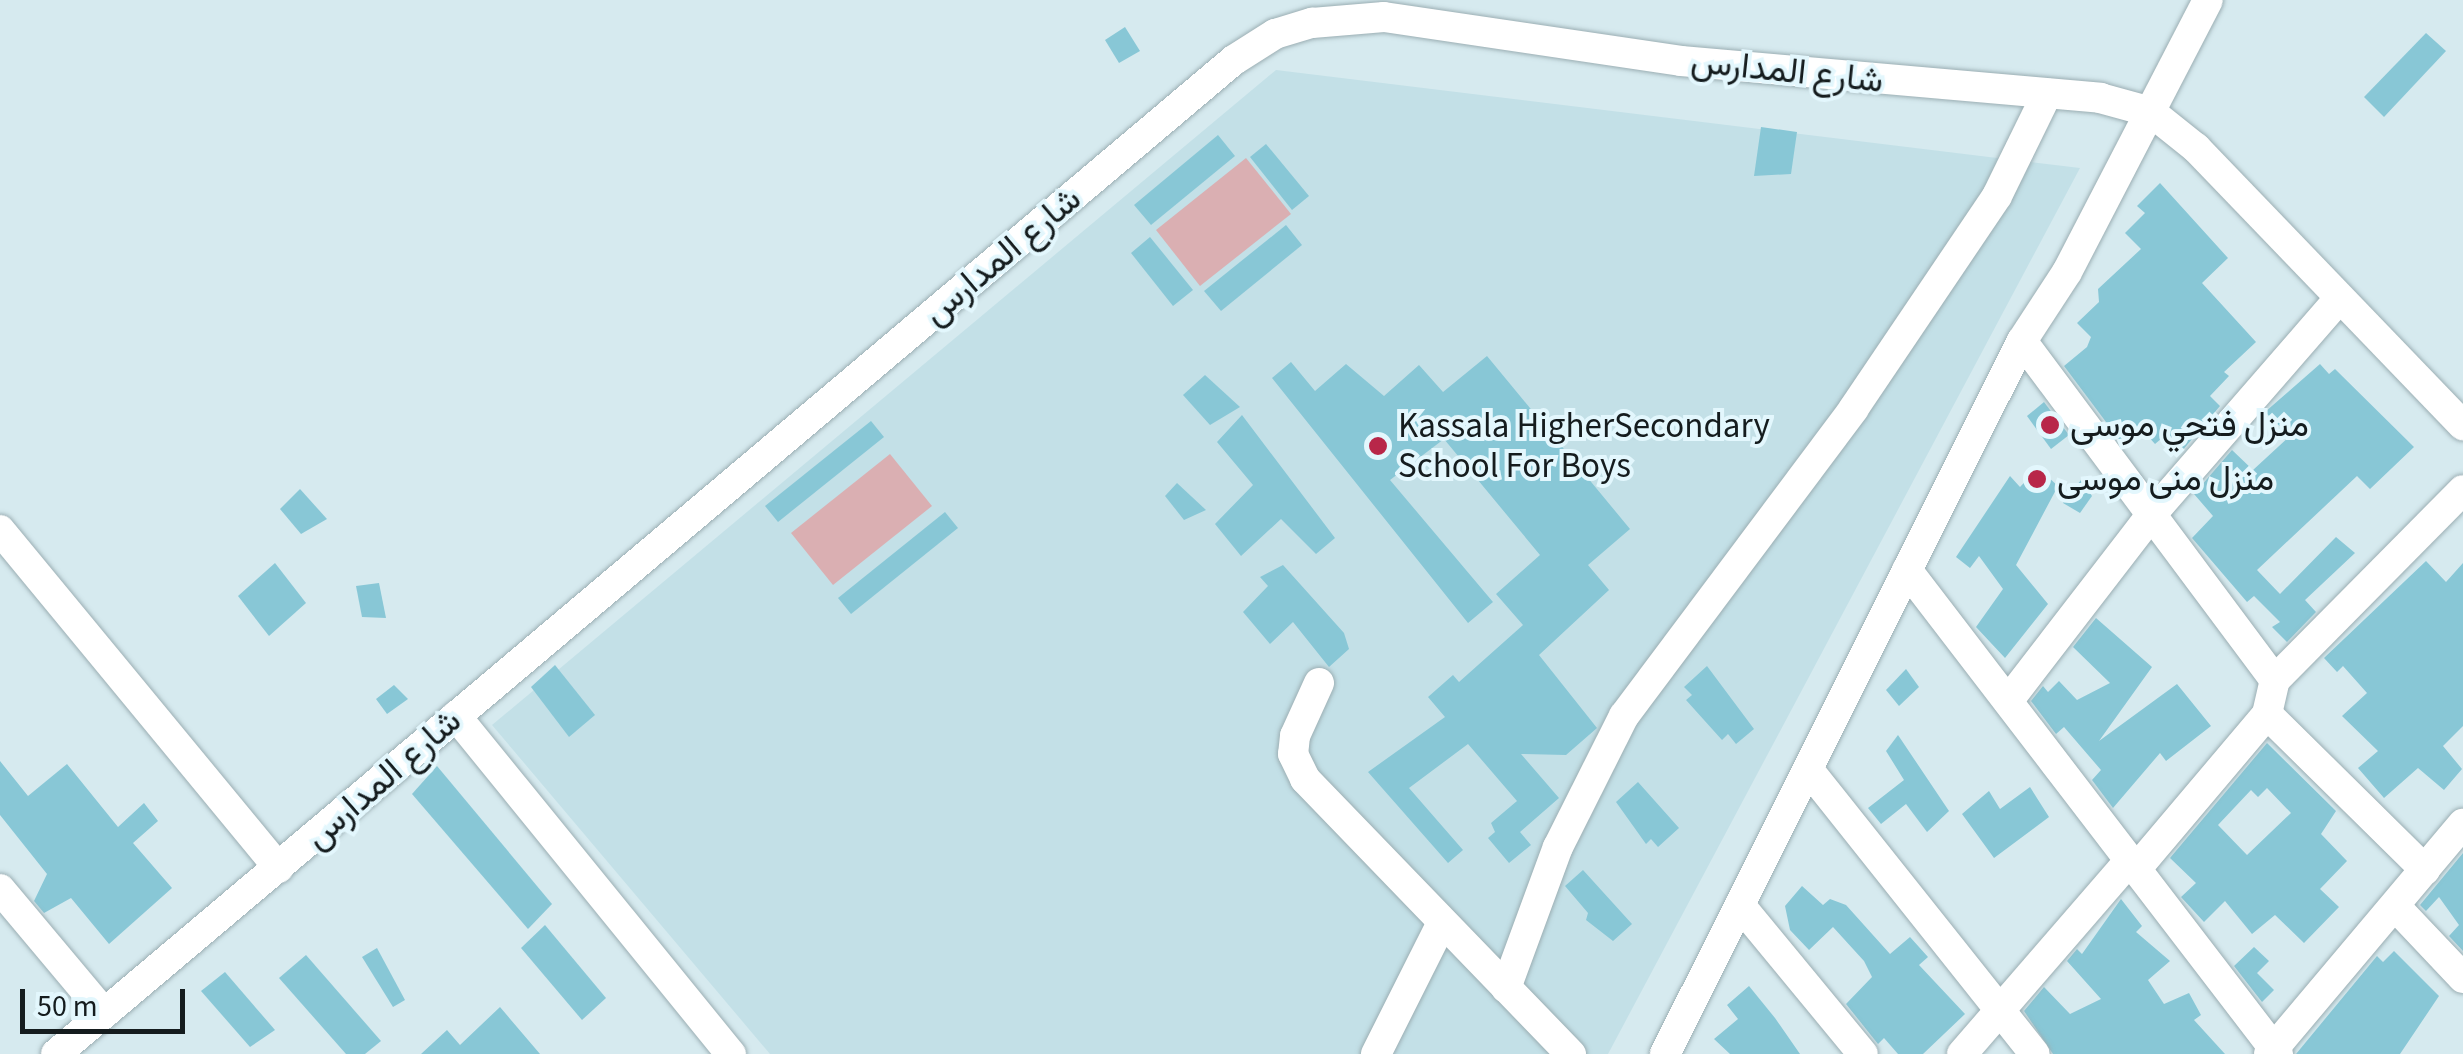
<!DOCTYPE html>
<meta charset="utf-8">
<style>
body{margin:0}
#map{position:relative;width:2463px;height:1054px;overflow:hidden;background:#d6eaef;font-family:"Source Sans 3",Vazirmatn,sans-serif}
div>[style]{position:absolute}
.built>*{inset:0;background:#c3e0e7}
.green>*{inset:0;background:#daafb2}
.building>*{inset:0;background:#88c7d6}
.roads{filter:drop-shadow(0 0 2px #9baeb3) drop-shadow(0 0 2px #9baeb3)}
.minor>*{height:30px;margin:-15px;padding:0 15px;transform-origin:15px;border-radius:15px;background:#fff}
.dots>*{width:28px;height:28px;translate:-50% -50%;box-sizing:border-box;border:5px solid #e3f7fd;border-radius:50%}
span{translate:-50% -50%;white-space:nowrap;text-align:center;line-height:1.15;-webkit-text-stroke:8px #e3f7fd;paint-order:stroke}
.street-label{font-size:35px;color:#151c1e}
.poi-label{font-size:35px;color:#151c1e}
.left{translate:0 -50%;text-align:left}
.scale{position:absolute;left:20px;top:989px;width:165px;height:45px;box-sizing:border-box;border:5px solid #151c1e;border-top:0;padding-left:12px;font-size:30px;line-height:35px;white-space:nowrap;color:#151c1e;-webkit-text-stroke:8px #e3f7fd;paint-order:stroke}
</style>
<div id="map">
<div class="built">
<div style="clip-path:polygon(1276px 70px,2080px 168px,1608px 1054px,770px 1054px,492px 725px)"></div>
</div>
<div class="green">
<div style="clip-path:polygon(1246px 158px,1291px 214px,1200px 286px,1156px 230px)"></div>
<div style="clip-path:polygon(890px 454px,932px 506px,833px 585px,791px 533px)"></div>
</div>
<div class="building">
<div style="clip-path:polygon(1125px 27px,1140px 51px,1119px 63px,1105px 40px)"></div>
<div style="clip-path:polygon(2426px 33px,2446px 51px,2384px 117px,2364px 97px)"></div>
<div style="clip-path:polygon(1761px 127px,1797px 132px,1791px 174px,1754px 176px)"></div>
<div style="clip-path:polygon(1218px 135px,1235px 156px,1151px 225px,1134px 205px)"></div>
<div style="clip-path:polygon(1266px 144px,1309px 196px,1292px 210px,1250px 157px)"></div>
<div style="clip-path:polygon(2160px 183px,2228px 258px,2202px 283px,2256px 342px,2224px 372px,2229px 376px,2210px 396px,2220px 406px,2182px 451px,2168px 433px,2155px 444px,2147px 435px,2124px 446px,2064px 366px,2087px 347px,2091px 337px,2077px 323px,2099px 302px,2098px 289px,2141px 249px,2125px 233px,2145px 213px,2137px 206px)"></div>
<div style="clip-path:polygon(1286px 225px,1302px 245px,1221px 311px,1204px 291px)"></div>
<div style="clip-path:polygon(1150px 237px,1193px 290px,1173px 306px,1131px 253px)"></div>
<div style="clip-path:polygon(1487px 356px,1630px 529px,1588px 565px,1609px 590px,1539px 655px,1597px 728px,1566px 755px,1521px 754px,1559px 798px,1520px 832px,1531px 845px,1509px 863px,1488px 838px,1495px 832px,1491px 823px,1517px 801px,1468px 744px,1409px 788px,1463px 850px,1448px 863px,1368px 772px,1445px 717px,1428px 697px,1453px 675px,1459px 682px,1523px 625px,1496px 594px,1540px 555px,1444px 439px,1390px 480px,1493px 602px,1468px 623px,1272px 378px,1291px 362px,1315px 391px,1346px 364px,1384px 396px,1419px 365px,1443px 392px)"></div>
<div style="clip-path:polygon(2320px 364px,2329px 374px,2335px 369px,2414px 447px,2370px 489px,2357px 476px,2257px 570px,2280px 594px,2336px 537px,2355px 553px,2305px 600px,2316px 612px,2287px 642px,2272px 627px,2280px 622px,2254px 596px,2247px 602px,2192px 538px,2213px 516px,2194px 494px,2232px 450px,2253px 470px,2290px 436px,2265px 412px)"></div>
<div style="clip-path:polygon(1205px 375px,1240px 407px,1210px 425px,1183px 395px)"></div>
<div style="clip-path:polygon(2044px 402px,2069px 435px,2051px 449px,2027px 416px)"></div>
<div style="clip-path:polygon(1242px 415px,1335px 538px,1316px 554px,1281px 519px,1241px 556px,1215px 524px,1253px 485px,1217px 442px)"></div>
<div style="clip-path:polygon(871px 421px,884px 437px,778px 522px,765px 506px)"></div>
<div style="clip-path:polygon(2038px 468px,2058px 486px,2016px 565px,2048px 604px,2005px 658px,1976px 627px,2003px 589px,1979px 556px,1970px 568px,1956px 557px,2010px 476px,2020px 487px)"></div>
<div style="clip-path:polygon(2081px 480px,2092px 496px,2080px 513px,2063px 503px)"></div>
<div style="clip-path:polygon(1177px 483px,1206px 510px,1184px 520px,1165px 496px)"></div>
<div style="clip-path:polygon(300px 489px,327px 519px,301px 534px,280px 509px)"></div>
<div style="clip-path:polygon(945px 512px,958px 528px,851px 614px,838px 598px)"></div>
<div style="clip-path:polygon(2426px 561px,2446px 582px,2463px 563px,2463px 726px,2443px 746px,2462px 769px,2444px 790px,2418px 768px,2384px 798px,2358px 768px,2378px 751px,2342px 716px,2367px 693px,2343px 666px,2337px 672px,2324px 658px)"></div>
<div style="clip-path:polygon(275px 563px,306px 603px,269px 636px,238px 596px)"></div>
<div style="clip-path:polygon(1283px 565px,1344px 633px,1349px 649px,1329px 667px,1293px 622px,1270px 644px,1243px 612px,1268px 586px,1260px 577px)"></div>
<div style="clip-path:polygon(379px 583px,386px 618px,362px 617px,356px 586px)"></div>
<div style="clip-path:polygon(2096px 618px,2152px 667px,2099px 741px,2177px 684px,2211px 726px,2166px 761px,2160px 753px,2113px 808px,2092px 780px,2101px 770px,2064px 727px,2056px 734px,2031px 701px,2043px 686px,2048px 692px,2059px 681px,2077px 700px,2110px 683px,2073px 647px)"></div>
<div style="clip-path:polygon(555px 665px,595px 715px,569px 737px,531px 687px)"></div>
<div style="clip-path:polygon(1707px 666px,1754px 729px,1736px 744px,1728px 734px,1722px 740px,1686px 700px,1692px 695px,1684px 687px)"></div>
<div style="clip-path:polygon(1906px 669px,1919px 687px,1899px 706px,1886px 690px)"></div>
<div style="clip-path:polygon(394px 685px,408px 699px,387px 714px,376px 699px)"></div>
<div style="clip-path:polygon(1898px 735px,1949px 811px,1927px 832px,1906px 804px,1881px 824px,1868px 808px,1904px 780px,1886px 751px)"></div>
<div style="clip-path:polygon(evenodd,2267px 743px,2336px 811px,2321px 834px,2347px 861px,2320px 889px,2339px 907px,2304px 943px,2275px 915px,2252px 934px,2225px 901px,2204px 922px,2181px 897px,2196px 883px,2170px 858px,2267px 743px,2267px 788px,2291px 813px,2247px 855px,2218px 825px,2251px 790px,2258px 797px,2267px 788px)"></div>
<div style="clip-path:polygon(0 761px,28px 796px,67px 764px,118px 827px,144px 803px,158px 821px,133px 843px,172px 888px,109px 944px,71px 898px,44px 913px,34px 901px,47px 874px,0 815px)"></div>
<div style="clip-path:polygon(437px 766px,552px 904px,528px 929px,412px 794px)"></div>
<div style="clip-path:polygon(1638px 782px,1679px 828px,1658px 847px,1651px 839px,1646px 844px,1616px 802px)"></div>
<div style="clip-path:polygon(2030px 787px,2049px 817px,1994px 858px,1962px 814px,1989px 791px,2000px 809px)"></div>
<div style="clip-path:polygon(2463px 853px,2463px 951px,2449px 936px,2459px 925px,2439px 897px,2426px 911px,2420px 905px)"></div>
<div style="clip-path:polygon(1583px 870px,1632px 924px,1613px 941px,1586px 920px,1588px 913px,1565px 886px)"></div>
<div style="clip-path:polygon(1802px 886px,1823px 905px,1830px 899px,1846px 905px,1890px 954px,1910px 937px,1928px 957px,1919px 965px,1965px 1014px,1923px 1054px,1898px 1054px,1884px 1038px,1878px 1044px,1846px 1004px,1872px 977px,1864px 961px,1833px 927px,1809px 950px,1790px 930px,1785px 906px)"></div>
<div style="clip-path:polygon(2121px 899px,2142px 926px,2136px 932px,2170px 961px,2148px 980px,2164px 1004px,2189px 993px,2201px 1015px,2194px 1020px,2225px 1054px,2053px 1054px,2024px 1011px,2044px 987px,2070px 1014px,2101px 999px,2067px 961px,2077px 949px,2082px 954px)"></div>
<div style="clip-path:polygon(545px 925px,606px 998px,582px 1020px,521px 948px)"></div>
<div style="clip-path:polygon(2254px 947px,2269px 961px,2257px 973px,2274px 990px,2262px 1002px,2234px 966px)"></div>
<div style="clip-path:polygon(377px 948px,405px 1000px,393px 1007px,362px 957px)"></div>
<div style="clip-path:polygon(2394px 951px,2439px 996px,2400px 1054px,2296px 1054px,2377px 956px,2383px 962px)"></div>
<div style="clip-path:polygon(306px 955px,381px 1041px,365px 1054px,346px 1054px,279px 978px)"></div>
<div style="clip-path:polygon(225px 972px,275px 1030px,250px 1047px,201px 991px)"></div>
<div style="clip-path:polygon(1749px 986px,1775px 1018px,1800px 1054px,1730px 1054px,1714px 1039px,1738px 1019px,1727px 1005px)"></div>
<div style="clip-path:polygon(500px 1007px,540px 1054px,421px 1054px,447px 1030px,460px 1045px)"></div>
</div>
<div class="roads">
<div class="minor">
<div style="left:2022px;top:341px;width:423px;rotate:53.3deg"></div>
<div style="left:0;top:530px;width:438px;rotate:50.5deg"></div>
<div style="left:1907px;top:570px;width:610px;rotate:52.53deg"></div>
<div style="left:1319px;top:683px;width:58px;rotate:114.4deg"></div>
<div style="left:1295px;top:736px;width:18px;rotate:96deg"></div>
<div style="left:1293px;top:754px;width:28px;rotate:64deg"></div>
<div style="left:1305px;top:779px;width:383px;rotate:46deg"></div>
<div style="left:2008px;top:701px;width:236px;rotate:-52.4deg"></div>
<div style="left:2152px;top:514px;width:285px;rotate:-49deg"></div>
<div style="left:2267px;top:714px;width:222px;rotate:44.6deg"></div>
<div style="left:456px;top:716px;width:436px;rotate:50.9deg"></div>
<div style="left:1808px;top:769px;width:364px;rotate:51.5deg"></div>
<div style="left:2137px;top:868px;width:202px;rotate:-49.8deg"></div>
<div style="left:2267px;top:714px;width:35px;rotate:-77deg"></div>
<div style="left:2275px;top:680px;width:267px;rotate:-45.3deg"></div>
<div style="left:0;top:889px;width:162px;rotate:50deg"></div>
<div style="left:1740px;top:905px;width:193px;rotate:50.5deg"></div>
<div style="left:2395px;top:906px;width:99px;rotate:46.6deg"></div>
<div style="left:1506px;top:988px;width:150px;rotate:-69.8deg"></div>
<div style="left:1558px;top:847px;width:147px;rotate:-63.3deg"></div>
<div style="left:1624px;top:716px;width:384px;rotate:-53.2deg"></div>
<div style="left:1854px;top:408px;width:256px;rotate:-56deg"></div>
<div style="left:1997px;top:196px;width:114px;rotate:-63.9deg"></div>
<div style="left:56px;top:1054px;width:1541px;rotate:-40.16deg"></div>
<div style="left:1234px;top:60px;width:49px;rotate:-32.4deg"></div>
<div style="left:1275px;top:34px;width:39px;rotate:-17deg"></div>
<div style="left:1312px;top:23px;width:72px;rotate:-4.8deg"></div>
<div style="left:1384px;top:17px;width:300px;rotate:8.4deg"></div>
<div style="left:1681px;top:61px;width:421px;rotate:5deg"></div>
<div style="left:2100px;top:98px;width:53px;rotate:15.4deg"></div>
<div style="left:2151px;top:112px;width:58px;rotate:38.7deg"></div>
<div style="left:2196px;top:148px;width:385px;rotate:46.1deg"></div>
<div style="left:1376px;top:1054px;width:144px;rotate:-63.3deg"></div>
<div style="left:1665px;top:1054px;width:797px;rotate:-63.4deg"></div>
<div style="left:2022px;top:341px;width:82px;rotate:-56.9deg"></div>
<div style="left:2067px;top:272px;width:306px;rotate:-62.6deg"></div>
<div style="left:1962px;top:1054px;width:257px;rotate:-49.1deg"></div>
<div style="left:2269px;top:1054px;width:301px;rotate:-49.9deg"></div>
</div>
</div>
<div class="dots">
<div style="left:2050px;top:425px;background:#b82749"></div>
<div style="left:1378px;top:446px;background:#b82749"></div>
<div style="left:2037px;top:479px;background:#b82749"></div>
</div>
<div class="street-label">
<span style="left:1787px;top:71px;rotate:6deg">شارع المدارس</span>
<span style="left:1002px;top:256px;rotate:-40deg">شارع المدارس</span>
<span style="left:383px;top:779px;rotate:-41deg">شارع المدارس</span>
</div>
<div class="poi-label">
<span class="left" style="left:2070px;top:425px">منزل فتحي موسى</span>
<span class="left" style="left:1398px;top:446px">Kassala HigherSecondary<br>School For Boys</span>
<span class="left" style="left:2057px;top:479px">منزل منى موسى</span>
</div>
<div class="scale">50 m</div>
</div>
